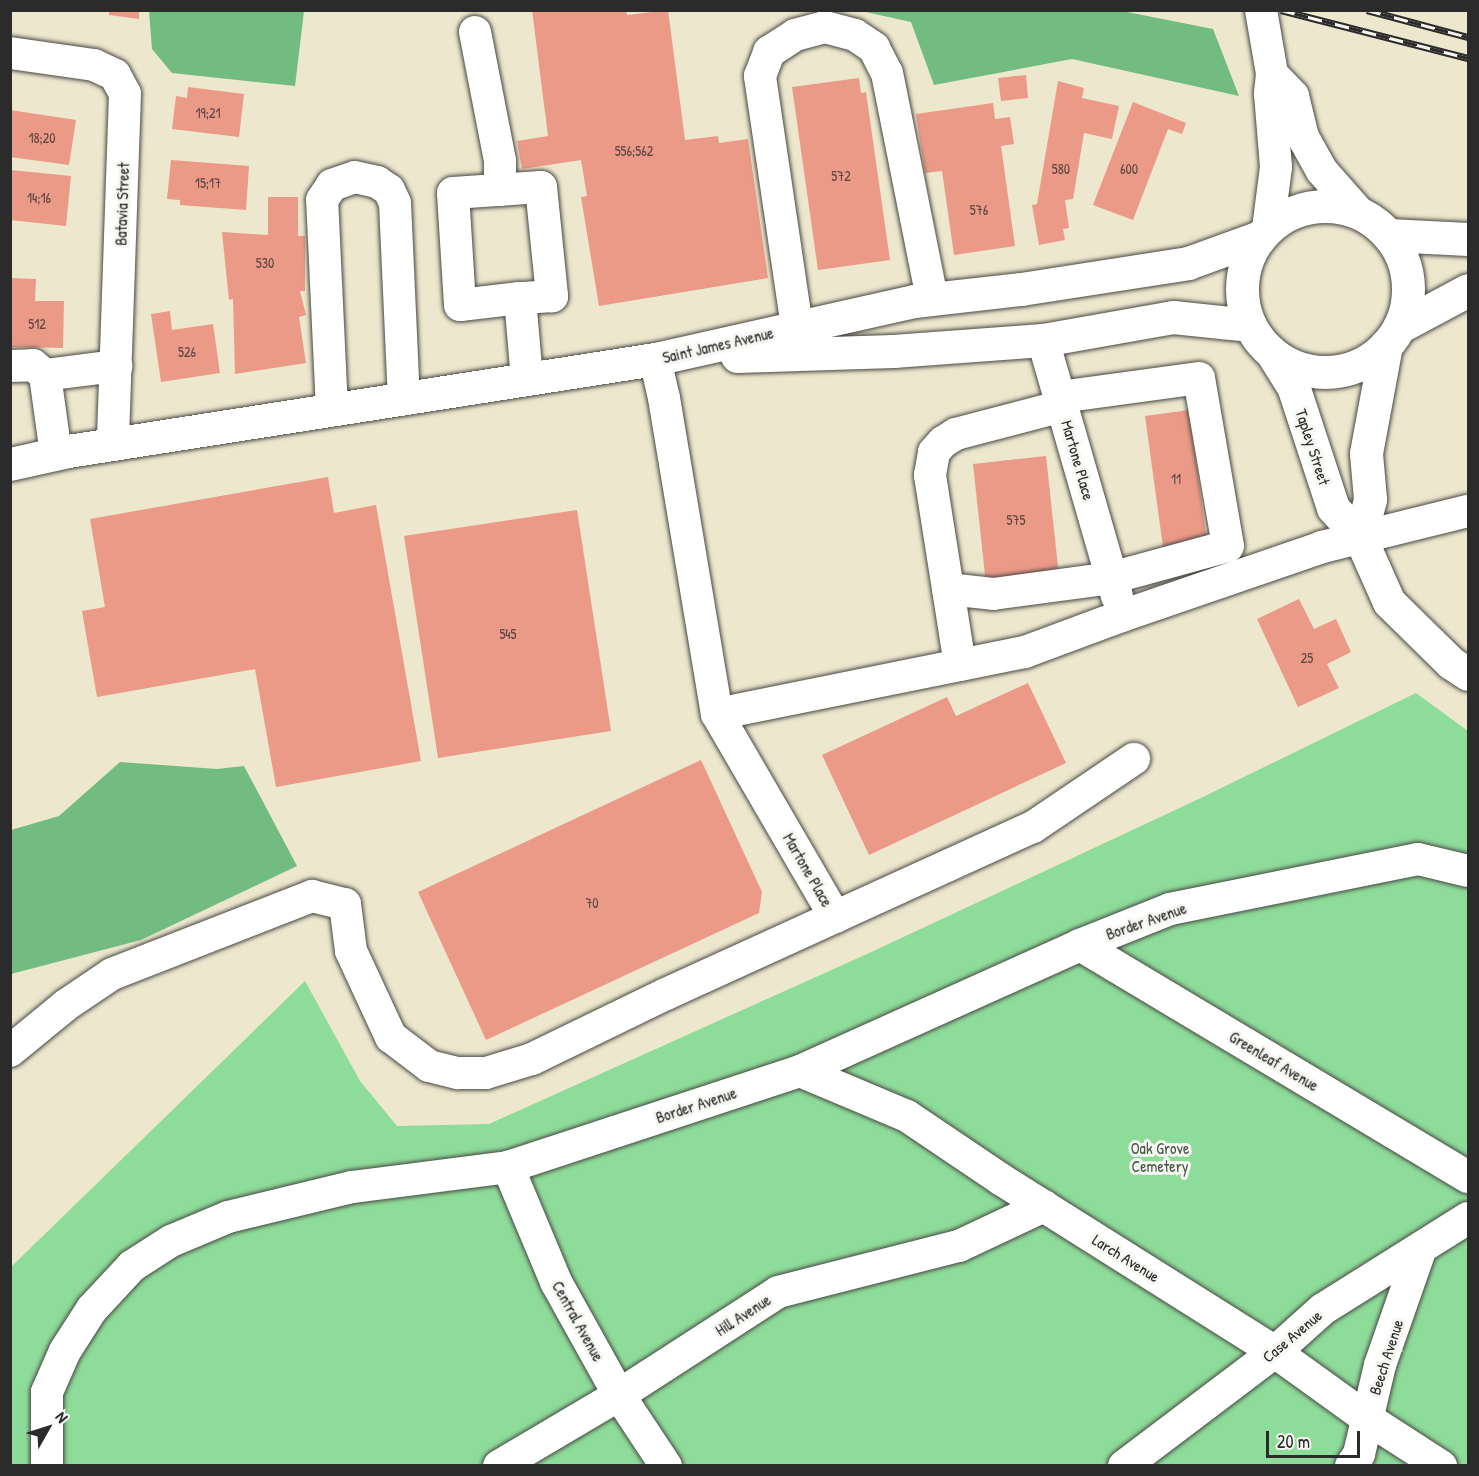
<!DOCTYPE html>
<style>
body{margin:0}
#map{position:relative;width:1479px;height:1476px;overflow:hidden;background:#ece7cd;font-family:"Patrick Hand",sans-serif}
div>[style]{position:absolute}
.green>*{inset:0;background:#8edc9a}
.forest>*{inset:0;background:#72bc82}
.building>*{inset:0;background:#ec9a88}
.roads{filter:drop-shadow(0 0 2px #484743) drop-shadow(0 0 2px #484743)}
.minor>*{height:32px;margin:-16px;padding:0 16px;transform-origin:16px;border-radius:16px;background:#fff}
.major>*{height:33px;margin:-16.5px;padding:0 16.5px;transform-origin:16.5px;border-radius:16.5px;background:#fff}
.major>.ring{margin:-16.5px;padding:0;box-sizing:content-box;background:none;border:33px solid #fff;border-radius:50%}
.rail>*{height:7px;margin-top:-3.5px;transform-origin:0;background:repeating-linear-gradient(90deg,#f6f6f2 0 14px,#2b2b2b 0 28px);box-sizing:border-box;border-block:2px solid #2b2b2b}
span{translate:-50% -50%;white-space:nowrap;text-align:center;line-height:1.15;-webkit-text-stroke:6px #f6f6f2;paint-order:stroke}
.number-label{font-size:14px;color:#5b4742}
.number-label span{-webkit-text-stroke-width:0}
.street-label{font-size:16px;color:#2b2b2b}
.park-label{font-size:16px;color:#445747}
.frame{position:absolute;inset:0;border:12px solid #2b2b2b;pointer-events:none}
.north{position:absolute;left:18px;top:1398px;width:60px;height:60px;-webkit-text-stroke:4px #f6f6f2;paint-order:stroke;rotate:51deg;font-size:16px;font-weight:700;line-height:24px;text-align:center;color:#2b2b2b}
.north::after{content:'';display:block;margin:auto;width:21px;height:27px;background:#2b2b2b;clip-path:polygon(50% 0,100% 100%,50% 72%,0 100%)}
.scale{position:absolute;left:1266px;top:1431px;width:94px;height:27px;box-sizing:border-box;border:3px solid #2b2b2b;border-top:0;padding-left:8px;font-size:18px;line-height:21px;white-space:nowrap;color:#2b2b2b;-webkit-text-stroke:4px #f6f6f2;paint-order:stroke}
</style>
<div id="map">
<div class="green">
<div style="clip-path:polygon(1416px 693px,1468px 731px,1468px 1465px,11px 1466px,11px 1267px,305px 981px,360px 1081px,397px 1126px,489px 1124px,867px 954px,1203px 797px)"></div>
</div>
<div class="forest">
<div style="clip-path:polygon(149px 11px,304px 11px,295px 86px,172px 73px,152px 49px)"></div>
<div style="clip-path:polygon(861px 11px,1122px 11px,1213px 29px,1239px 96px,1072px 59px,934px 85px,911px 22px)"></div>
<div style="clip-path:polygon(120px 762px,217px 769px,244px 766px,297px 866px,141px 940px,11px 974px,11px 830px,59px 816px)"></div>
</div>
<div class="building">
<div style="clip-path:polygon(109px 10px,139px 10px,139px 19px,109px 15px)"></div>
<div style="clip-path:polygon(532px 10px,626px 10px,627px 15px,668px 10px,685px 140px,718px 136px,719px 143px,748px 139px,768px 278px,599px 306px,581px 197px,587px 196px,581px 160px,522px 169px,517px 141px,548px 136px)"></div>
<div style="clip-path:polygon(1026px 75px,1028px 98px,1001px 101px,998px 78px)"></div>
<div style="clip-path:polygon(859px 78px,861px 93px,866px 92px,890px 260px,818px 270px,792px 87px)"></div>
<div style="clip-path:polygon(1058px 81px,1084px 88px,1082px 98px,1119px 106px,1112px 139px,1084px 133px,1073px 199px,1065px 200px,1069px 228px,1063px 229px,1065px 240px,1039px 245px,1032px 205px,1037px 204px)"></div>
<div style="clip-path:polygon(188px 87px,244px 94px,239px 137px,172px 129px,176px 96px,187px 98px)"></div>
<div style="clip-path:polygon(1133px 102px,1186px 123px,1182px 134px,1168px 129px,1133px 220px,1093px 205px)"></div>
<div style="clip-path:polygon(993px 103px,995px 119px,1010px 117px,1014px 144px,1001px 146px,1015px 246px,954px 255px,942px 171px,925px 173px,916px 114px)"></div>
<div style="clip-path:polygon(10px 110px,76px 120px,69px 165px,10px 157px)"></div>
<div style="clip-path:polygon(171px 160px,249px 166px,246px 210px,180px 205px,180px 200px,167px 199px)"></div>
<div style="clip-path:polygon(10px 170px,71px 176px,66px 226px,10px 220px)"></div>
<div style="clip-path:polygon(268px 197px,298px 197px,298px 236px,305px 236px,305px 291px,300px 291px,306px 315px,299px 317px,306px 363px,235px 374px,233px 299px,229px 300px,222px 232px,268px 235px)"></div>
<div style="clip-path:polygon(10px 278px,36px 279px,35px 301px,64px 301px,63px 348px,10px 347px)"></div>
<div style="clip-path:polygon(170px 311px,172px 330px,213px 324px,220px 373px,161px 382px,151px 314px)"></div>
<div style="clip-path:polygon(1189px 410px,1207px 542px,1163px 547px,1145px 416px)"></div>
<div style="clip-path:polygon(1046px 456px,1059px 576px,986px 584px,973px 464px)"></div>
<div style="clip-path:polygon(328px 477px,334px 513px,376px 505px,421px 761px,276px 787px,255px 669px,97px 697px,82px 611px,105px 607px,90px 519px)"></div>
<div style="clip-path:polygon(577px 510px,611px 731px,438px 758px,404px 536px)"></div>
<div style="clip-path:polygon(1299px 599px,1314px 629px,1336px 619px,1351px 652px,1327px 664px,1339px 688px,1298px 707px,1257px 619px)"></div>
<div style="clip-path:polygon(1028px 683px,1066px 763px,869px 855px,822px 755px,947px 697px,956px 716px)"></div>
<div style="clip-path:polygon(701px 760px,762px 892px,759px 913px,486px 1040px,418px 892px)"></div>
</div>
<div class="roads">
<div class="minor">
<div style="left:1261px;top:10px;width:65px;rotate:80.2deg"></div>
<div style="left:1272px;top:74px;width:20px;rotate:96deg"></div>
<div style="left:1270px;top:94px;width:73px;rotate:85.3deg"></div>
<div style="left:1276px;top:167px;width:63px;rotate:97.4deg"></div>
<div style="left:475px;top:32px;width:131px;rotate:79deg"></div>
<div style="left:500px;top:161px;width:29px;rotate:90deg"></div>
<div style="left:10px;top:53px;width:85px;rotate:8.1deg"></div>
<div style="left:94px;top:65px;width:23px;rotate:25deg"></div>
<div style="left:115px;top:75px;width:21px;rotate:62deg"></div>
<div style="left:125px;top:94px;width:350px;rotate:92deg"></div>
<div style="left:1272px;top:74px;width:30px;rotate:46deg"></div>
<div style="left:1293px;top:96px;width:42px;rotate:76.3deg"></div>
<div style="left:1303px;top:137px;width:39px;rotate:61deg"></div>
<div style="left:1322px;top:171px;width:56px;rotate:48.6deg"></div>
<div style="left:520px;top:298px;width:60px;rotate:173.3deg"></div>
<div style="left:460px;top:305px;width:112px;rotate:-93.6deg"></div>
<div style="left:453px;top:193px;width:88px;rotate:-3.9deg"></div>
<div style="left:541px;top:187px;width:110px;rotate:84.2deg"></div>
<div style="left:552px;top:296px;width:32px;rotate:176deg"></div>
<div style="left:520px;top:298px;width:81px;rotate:85.1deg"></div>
<div style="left:797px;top:327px;width:254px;rotate:-98.4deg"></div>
<div style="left:760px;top:76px;width:26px;rotate:-69deg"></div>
<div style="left:769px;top:52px;width:31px;rotate:-33deg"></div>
<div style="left:795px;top:35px;width:31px;rotate:-15deg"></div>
<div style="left:825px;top:27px;width:31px;rotate:15deg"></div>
<div style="left:855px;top:35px;width:23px;rotate:34deg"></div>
<div style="left:874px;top:48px;width:28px;rotate:63deg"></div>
<div style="left:887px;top:73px;width:230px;rotate:78.7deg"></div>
<div style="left:1043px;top:340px;width:267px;rotate:73.9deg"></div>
<div style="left:655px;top:359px;width:40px;rotate:77deg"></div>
<div style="left:664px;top:398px;width:320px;rotate:80.5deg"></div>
<div style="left:717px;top:714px;width:235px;rotate:59.8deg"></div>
<div style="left:10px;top:366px;width:23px;rotate:-2deg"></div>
<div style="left:33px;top:365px;width:16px;rotate:40deg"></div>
<div style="left:45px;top:375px;width:80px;rotate:82.1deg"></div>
<div style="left:45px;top:375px;width:72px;rotate:-7.2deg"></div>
<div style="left:332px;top:410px;width:210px;rotate:-92.7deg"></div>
<div style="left:322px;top:200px;width:18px;rotate:-56deg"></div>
<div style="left:332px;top:185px;width:24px;rotate:-19deg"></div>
<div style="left:355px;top:177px;width:23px;rotate:13deg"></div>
<div style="left:377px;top:182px;width:14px;rotate:34deg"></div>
<div style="left:389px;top:190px;width:14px;rotate:65deg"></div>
<div style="left:395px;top:203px;width:195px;rotate:87.4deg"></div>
<div style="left:948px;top:589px;width:45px;rotate:6.3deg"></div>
<div style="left:993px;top:594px;width:119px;rotate:-7.7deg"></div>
<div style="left:1111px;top:578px;width:121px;rotate:-15.3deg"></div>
<div style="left:1228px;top:546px;width:170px;rotate:-99.8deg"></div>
<div style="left:1199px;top:378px;width:140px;rotate:172.2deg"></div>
<div style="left:960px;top:665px;width:192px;rotate:-99deg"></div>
<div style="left:930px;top:475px;width:23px;rotate:-80deg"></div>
<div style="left:934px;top:452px;width:13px;rotate:-48deg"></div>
<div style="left:943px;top:442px;width:15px;rotate:-32deg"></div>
<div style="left:956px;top:434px;width:111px;rotate:-14.7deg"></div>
<div style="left:717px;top:714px;width:314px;rotate:-11.4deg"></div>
<div style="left:1025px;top:652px;width:103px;rotate:-20.4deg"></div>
<div style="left:1122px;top:616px;width:212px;rotate:-19deg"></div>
<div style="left:1322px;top:547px;width:150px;rotate:-13.9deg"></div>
<div style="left:1080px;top:945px;width:452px;rotate:30.9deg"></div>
<div style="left:10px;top:1051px;width:72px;rotate:-39.4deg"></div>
<div style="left:66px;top:1005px;width:55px;rotate:-34deg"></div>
<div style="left:112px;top:974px;width:215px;rotate:-21.3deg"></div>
<div style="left:312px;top:896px;width:34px;rotate:14deg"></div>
<div style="left:345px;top:904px;width:47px;rotate:82.7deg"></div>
<div style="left:351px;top:951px;width:95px;rotate:65.1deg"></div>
<div style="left:391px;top:1037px;width:48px;rotate:37.3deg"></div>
<div style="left:429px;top:1066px;width:30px;rotate:14deg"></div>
<div style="left:458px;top:1073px;width:28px"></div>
<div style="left:486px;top:1073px;width:48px;rotate:-16.9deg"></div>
<div style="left:532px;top:1059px;width:149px;rotate:-25.9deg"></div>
<div style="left:666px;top:994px;width:403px;rotate:-24.5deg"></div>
<div style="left:1033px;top:827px;width:122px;rotate:-34deg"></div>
<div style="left:800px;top:1071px;width:116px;rotate:22.8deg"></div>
<div style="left:907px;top:1116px;width:115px;rotate:34deg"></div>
<div style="left:1002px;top:1180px;width:323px;rotate:32.2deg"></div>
<div style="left:1275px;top:1352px;width:115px;rotate:35.8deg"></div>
<div style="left:1368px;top:1419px;width:87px;rotate:32.8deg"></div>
<div style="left:508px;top:1167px;width:125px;rotate:67.3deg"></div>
<div style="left:556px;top:1282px;width:129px;rotate:60.9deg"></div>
<div style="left:619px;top:1395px;width:85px;rotate:56.5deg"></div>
<div style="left:47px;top:1466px;width:74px;rotate:-90deg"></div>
<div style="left:47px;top:1392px;width:45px;rotate:-66.3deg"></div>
<div style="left:65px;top:1351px;width:50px;rotate:-57.3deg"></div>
<div style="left:92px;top:1309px;width:59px;rotate:-47.1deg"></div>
<div style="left:132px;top:1266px;width:46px;rotate:-32.7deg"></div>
<div style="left:171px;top:1241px;width:62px;rotate:-22.8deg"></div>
<div style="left:228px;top:1217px;width:128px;rotate:-13.6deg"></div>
<div style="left:352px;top:1187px;width:157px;rotate:-7.3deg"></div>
<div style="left:508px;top:1167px;width:307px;rotate:-18.2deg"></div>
<div style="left:800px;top:1071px;width:307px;rotate:-24.2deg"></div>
<div style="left:1080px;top:945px;width:97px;rotate:-21.8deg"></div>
<div style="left:1170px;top:909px;width:253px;rotate:-11.4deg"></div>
<div style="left:1418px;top:859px;width:51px;rotate:13.5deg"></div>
<div style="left:499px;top:1466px;width:139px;rotate:-30.6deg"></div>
<div style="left:619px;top:1395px;width:189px;rotate:-32.9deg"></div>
<div style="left:778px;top:1292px;width:187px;rotate:-14.3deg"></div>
<div style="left:959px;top:1246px;width:94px;rotate:-25.2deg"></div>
<div style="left:1124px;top:1466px;width:189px;rotate:-37.1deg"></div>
<div style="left:1275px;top:1352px;width:64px;rotate:-41.9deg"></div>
<div style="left:1323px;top:1309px;width:171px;rotate:-32.1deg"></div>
<div style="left:1351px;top:1466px;width:14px;rotate:-56deg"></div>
<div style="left:1359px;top:1454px;width:91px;rotate:-76.7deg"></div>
<div style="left:1380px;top:1365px;width:124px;rotate:-70.7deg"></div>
</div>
<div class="major">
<div class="ring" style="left:1242px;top:206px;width:133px;height:133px"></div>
<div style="left:1388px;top:235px;width:80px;rotate:2.9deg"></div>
<div style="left:1399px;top:327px;width:78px;rotate:-28.2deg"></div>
<div style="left:1272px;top:353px;width:39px;rotate:58deg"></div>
<div style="left:1293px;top:386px;width:128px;rotate:71.8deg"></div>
<div style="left:1333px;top:508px;width:40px;rotate:47deg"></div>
<div style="left:1360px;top:537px;width:71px;rotate:66deg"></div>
<div style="left:1389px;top:602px;width:87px;rotate:44.5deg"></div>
<div style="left:1451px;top:663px;width:20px;rotate:33deg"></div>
<div style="left:737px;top:356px;width:156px;rotate:-1.8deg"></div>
<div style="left:893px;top:351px;width:150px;rotate:-4.2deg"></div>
<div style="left:1043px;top:340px;width:132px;rotate:-10deg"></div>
<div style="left:1173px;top:317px;width:77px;rotate:5.9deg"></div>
<div style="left:10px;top:464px;width:59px;rotate:-12.6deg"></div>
<div style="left:68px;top:451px;width:594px;rotate:-8.91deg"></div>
<div style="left:655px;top:359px;width:265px;rotate:-12.6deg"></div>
<div style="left:914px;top:301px;width:108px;rotate:-6.4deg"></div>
<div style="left:1021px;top:289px;width:169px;rotate:-8.8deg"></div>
<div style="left:1188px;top:263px;width:77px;rotate:-19.9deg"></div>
<div style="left:1360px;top:537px;width:39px;rotate:-75deg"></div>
<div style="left:1370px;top:499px;width:46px;rotate:-95deg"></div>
<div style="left:1366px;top:453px;width:110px;rotate:-79.5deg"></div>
</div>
</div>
<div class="rail">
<div style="left:1281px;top:10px;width:193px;rotate:14.4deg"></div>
<div style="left:1367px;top:10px;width:105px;rotate:15deg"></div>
</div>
<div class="number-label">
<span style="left:208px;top:113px">19;21</span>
<span style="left:42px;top:138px">18;20</span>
<span style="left:634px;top:151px">556;562</span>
<span style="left:1061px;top:169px">580</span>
<span style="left:1129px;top:169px">600</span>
<span style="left:841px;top:176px">572</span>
<span style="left:208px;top:183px">15;17</span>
<span style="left:39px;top:198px">14;16</span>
<span style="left:979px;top:210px">576</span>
<span style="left:265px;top:263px">530</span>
<span style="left:37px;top:324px">512</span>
<span style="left:187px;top:352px">526</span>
<span style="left:1176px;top:479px">11</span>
<span style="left:1016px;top:520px">575</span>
<span style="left:508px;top:634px">545</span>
<span style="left:1307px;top:658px">25</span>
<span style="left:592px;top:903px">70</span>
</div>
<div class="street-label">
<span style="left:122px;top:204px;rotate:-88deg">Batavia Street</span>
<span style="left:718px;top:345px;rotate:-13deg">Saint James Avenue</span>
<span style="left:1313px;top:447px;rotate:72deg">Tapley Street</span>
<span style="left:1078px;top:460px;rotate:74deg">Martone Place</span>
<span style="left:808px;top:870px;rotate:60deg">Martone Place</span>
<span style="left:1146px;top:921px;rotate:-19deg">Border Avenue</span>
<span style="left:1274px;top:1061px;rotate:31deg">Greenleaf Avenue</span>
<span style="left:696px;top:1105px;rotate:-18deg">Border Avenue</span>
<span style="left:1126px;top:1258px;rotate:32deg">Larch Avenue</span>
<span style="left:743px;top:1315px;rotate:-33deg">Hill Avenue</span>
<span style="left:578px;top:1321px;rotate:61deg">Central Avenue</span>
<span style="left:1292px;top:1336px;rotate:-40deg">Case Avenue</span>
<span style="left:1386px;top:1357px;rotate:-72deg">Beech Avenue</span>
</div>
<div class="park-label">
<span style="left:1160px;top:1157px">Oak Grove<br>Cemetery</span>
</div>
<div class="frame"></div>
<div class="north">N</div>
<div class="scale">20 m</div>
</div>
